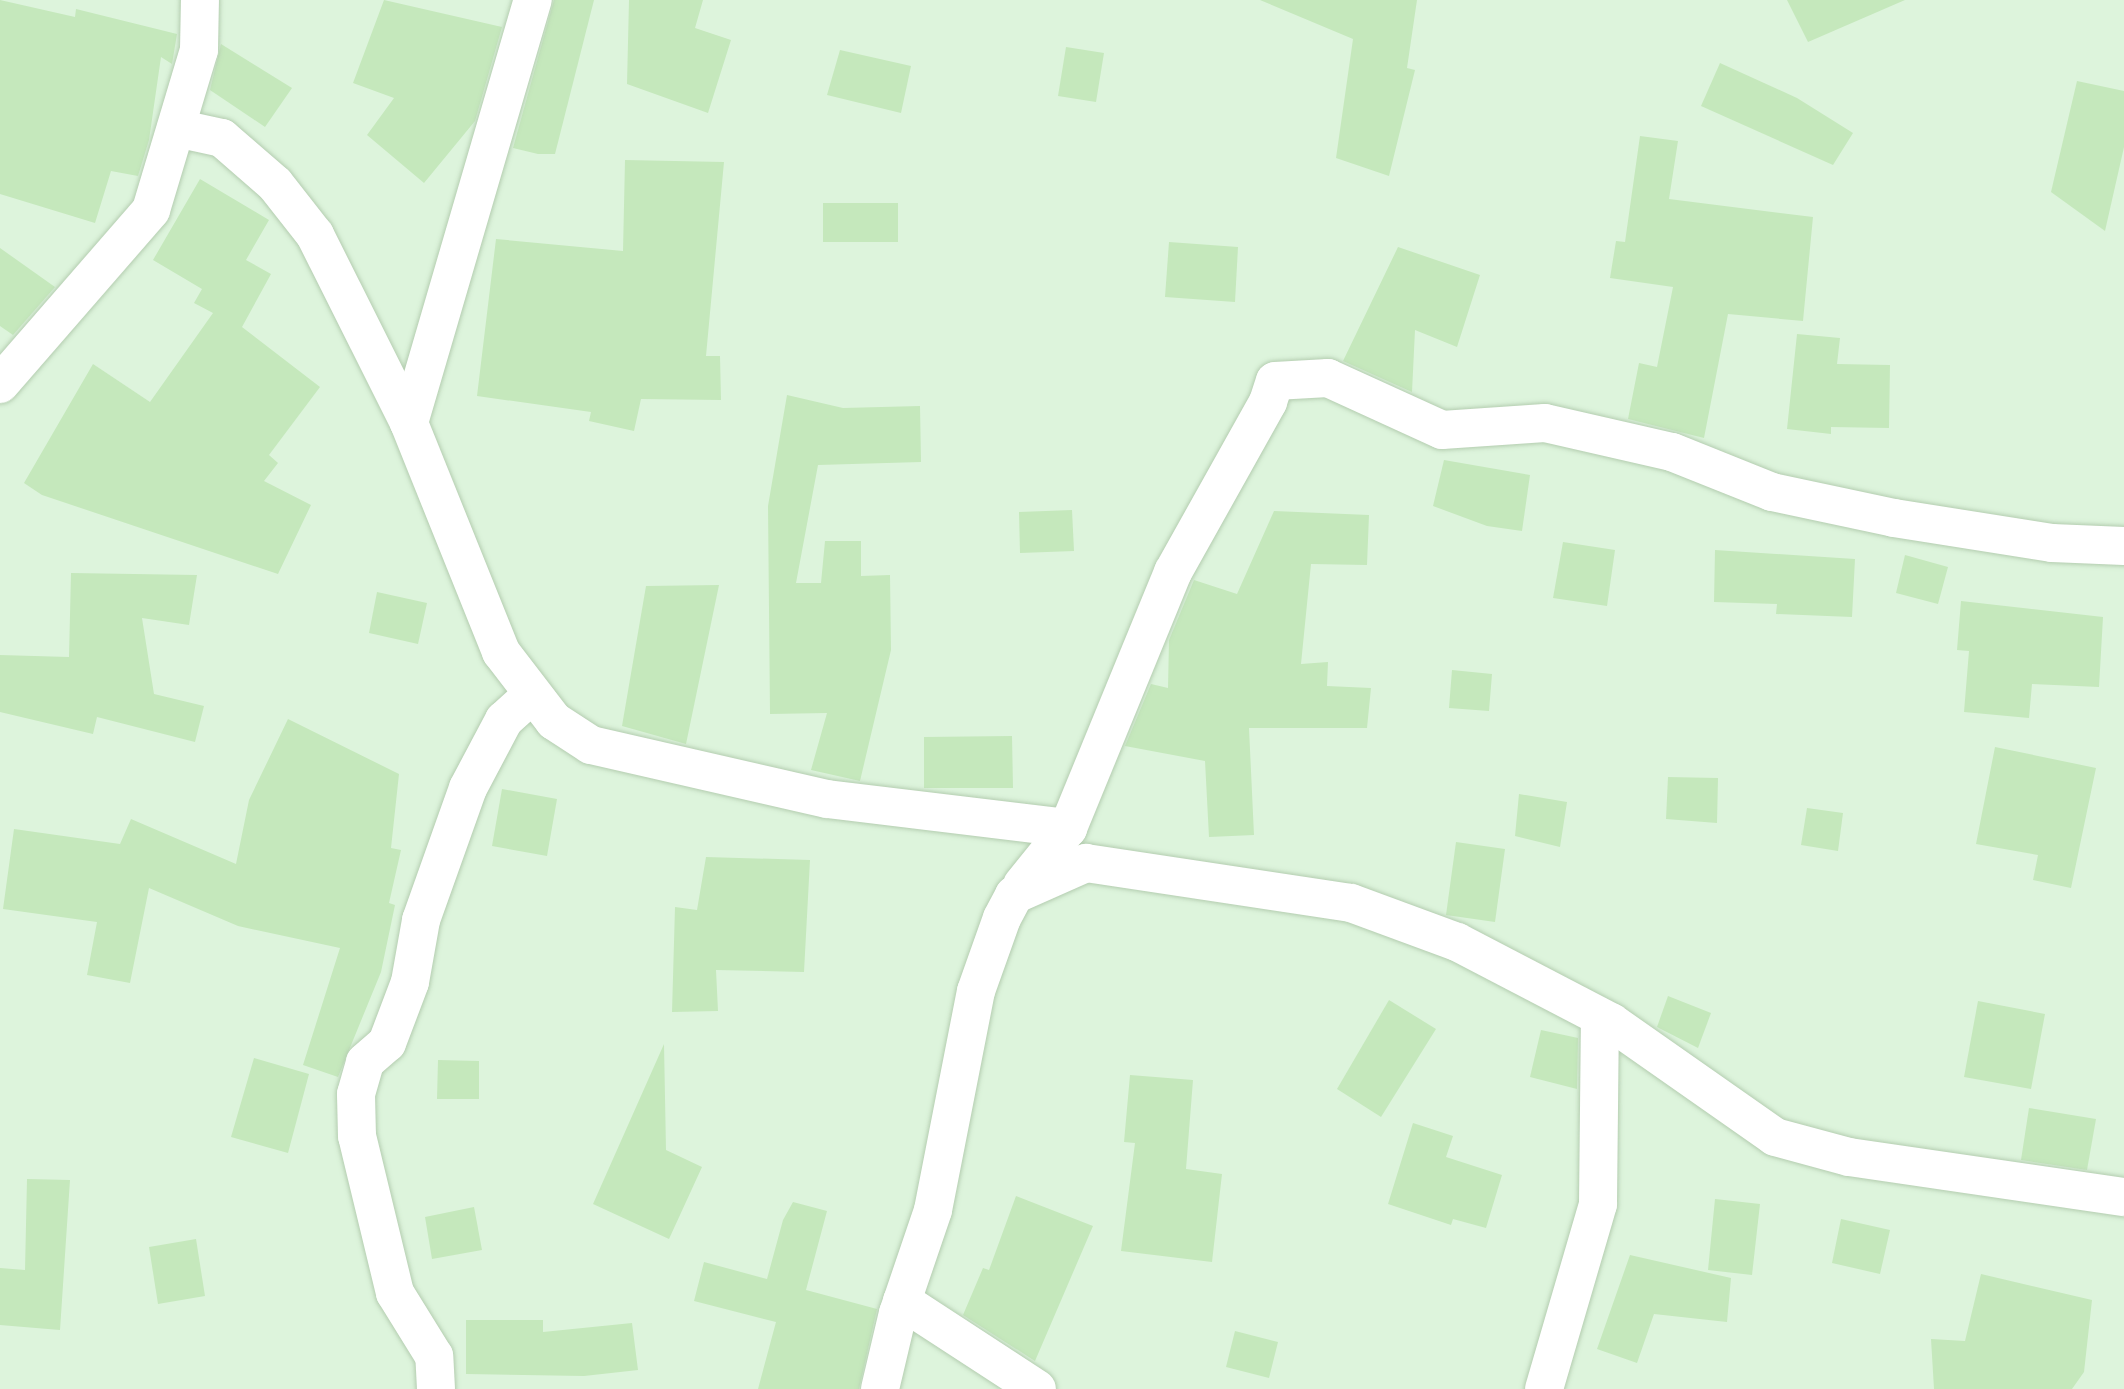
<!DOCTYPE html>
<style>
body{margin:0}
#map{position:relative;width:2124px;height:1389px;overflow:hidden;background:#eafbea;font-family:Figtree,sans-serif}
div>[style]{position:absolute}
.residential>*{inset:0;background:#ddf4dc}
.building>*{inset:0;background:#c5e8bc}
.roads{filter:drop-shadow(0 0 2px #b4cdb0) drop-shadow(0 0 2px #b4cdb0)}
.street>*{height:38px;margin:-19px;padding:0 19px;transform-origin:19px;border-radius:19px;background:#fff}
span{translate:-50% -50%;white-space:nowrap;text-align:center;line-height:1.15;-webkit-text-stroke:5px #f0fef0;paint-order:stroke}
</style>
<div id="map">
<div class="residential">
<div style="clip-path:polygon(0 0,2124px 0,2124px 1389px,0 1389px)"></div>
</div>
<div class="building">
<div style="clip-path:polygon(0 0,75px 17px,76px 9px,177px 34px,172px 64px,161px 57px,149px 140px,138px 176px,111px 171px,95px 223px,0 194px)"></div>
<div style="clip-path:polygon(384px 0,502px 27px,475px 121px,424px 183px,367px 135px,394px 98px,353px 83px)"></div>
<div style="clip-path:polygon(554px 0,594px 0,555px 154px,538px 154px,513px 148px)"></div>
<div style="clip-path:polygon(629px 0,703px 0,695px 28px,731px 40px,708px 113px,627px 84px)"></div>
<div style="clip-path:polygon(1260px 0,1417px 0,1407px 68px,1415px 70px,1389px 176px,1336px 158px,1353px 39px)"></div>
<div style="clip-path:polygon(1787px 0,1905px 0,1808px 42px)"></div>
<div style="clip-path:polygon(221px 44px,292px 88px,265px 127px,210px 90px)"></div>
<div style="clip-path:polygon(1066px 47px,1104px 53px,1096px 102px,1058px 96px)"></div>
<div style="clip-path:polygon(840px 50px,911px 66px,901px 113px,827px 95px)"></div>
<div style="clip-path:polygon(1720px 63px,1797px 98px,1853px 133px,1833px 165px,1701px 106px)"></div>
<div style="clip-path:polygon(2077px 81px,2124px 91px,2124px 147px,2105px 231px,2051px 192px)"></div>
<div style="clip-path:polygon(1640px 136px,1678px 141px,1669px 199px,1813px 217px,1803px 321px,1728px 314px,1704px 438px,1628px 419px,1639px 363px,1657px 367px,1673px 287px,1610px 278px,1616px 241px,1625px 242px)"></div>
<div style="clip-path:polygon(625px 160px,724px 162px,706px 356px,720px 356px,721px 400px,641px 399px,634px 431px,589px 421px,591px 412px,477px 396px,496px 239px,623px 251px)"></div>
<div style="clip-path:polygon(200px 179px,269px 220px,246px 260px,271px 274px,242px 327px,320px 387px,269px 455px,278px 463px,264px 481px,311px 505px,278px 574px,42px 495px,24px 483px,93px 364px,150px 402px,213px 313px,194px 303px,202px 289px,153px 260px)"></div>
<div style="clip-path:polygon(823px 203px,898px 203px,898px 242px,823px 242px)"></div>
<div style="clip-path:polygon(1169px 242px,1238px 247px,1235px 302px,1165px 297px)"></div>
<div style="clip-path:polygon(1398px 247px,1480px 275px,1457px 347px,1415px 330px,1412px 392px,1343px 361px)"></div>
<div style="clip-path:polygon(0 248px,55px 287px,13px 335px,0 326px)"></div>
<div style="clip-path:polygon(1797px 334px,1840px 338px,1837px 364px,1890px 365px,1889px 428px,1831px 427px,1831px 434px,1787px 429px)"></div>
<div style="clip-path:polygon(787px 395px,843px 408px,920px 406px,921px 462px,818px 465px,796px 583px,821px 583px,825px 541px,861px 541px,861px 576px,890px 575px,891px 650px,860px 781px,811px 770px,827px 713px,770px 714px,768px 506px)"></div>
<div style="clip-path:polygon(1444px 460px,1530px 475px,1522px 531px,1487px 526px,1433px 506px)"></div>
<div style="clip-path:polygon(1072px 510px,1074px 551px,1020px 553px,1019px 512px)"></div>
<div style="clip-path:polygon(1274px 511px,1369px 515px,1367px 565px,1311px 564px,1301px 664px,1328px 662px,1327px 686px,1371px 688px,1367px 728px,1249px 728px,1254px 835px,1209px 837px,1205px 761px,1125px 746px,1151px 684px,1168px 688px,1169px 640px,1194px 580px,1237px 594px)"></div>
<div style="clip-path:polygon(1563px 542px,1615px 550px,1607px 606px,1553px 598px)"></div>
<div style="clip-path:polygon(1715px 550px,1855px 559px,1852px 617px,1776px 614px,1777px 604px,1714px 602px)"></div>
<div style="clip-path:polygon(1905px 555px,1948px 567px,1938px 604px,1896px 593px)"></div>
<div style="clip-path:polygon(71px 573px,197px 575px,189px 625px,142px 618px,154px 694px,204px 706px,195px 742px,97px 717px,93px 734px,0 712px,0 655px,69px 657px)"></div>
<div style="clip-path:polygon(719px 585px,686px 744px,622px 726px,646px 586px)"></div>
<div style="clip-path:polygon(377px 592px,427px 603px,418px 644px,369px 633px)"></div>
<div style="clip-path:polygon(1961px 601px,2103px 617px,2099px 687px,2032px 684px,2029px 718px,1964px 712px,1969px 651px,1957px 650px)"></div>
<div style="clip-path:polygon(1452px 670px,1492px 674px,1489px 711px,1449px 708px)"></div>
<div style="clip-path:polygon(288px 719px,399px 774px,391px 848px,401px 850px,389px 903px,395px 905px,381px 972px,338px 1077px,303px 1065px,340px 948px,238px 926px,149px 888px,130px 983px,87px 975px,97px 922px,3px 909px,14px 829px,120px 844px,131px 819px,236px 864px,249px 800px)"></div>
<div style="clip-path:polygon(1012px 736px,1013px 788px,924px 788px,924px 737px)"></div>
<div style="clip-path:polygon(1995px 747px,2096px 768px,2071px 888px,2033px 880px,2038px 855px,1976px 844px)"></div>
<div style="clip-path:polygon(1668px 777px,1718px 778px,1717px 823px,1666px 819px)"></div>
<div style="clip-path:polygon(502px 789px,557px 799px,547px 856px,492px 846px)"></div>
<div style="clip-path:polygon(1519px 794px,1567px 802px,1560px 847px,1515px 836px)"></div>
<div style="clip-path:polygon(1807px 808px,1843px 813px,1838px 851px,1801px 845px)"></div>
<div style="clip-path:polygon(1456px 842px,1505px 849px,1495px 922px,1446px 915px)"></div>
<div style="clip-path:polygon(706px 857px,810px 860px,804px 972px,716px 970px,718px 1011px,672px 1012px,675px 907px,697px 910px)"></div>
<div style="clip-path:polygon(1668px 996px,1711px 1013px,1698px 1048px,1657px 1027px)"></div>
<div style="clip-path:polygon(1389px 1000px,1436px 1029px,1381px 1117px,1337px 1089px)"></div>
<div style="clip-path:polygon(1978px 1001px,2045px 1014px,2031px 1089px,1964px 1077px)"></div>
<div style="clip-path:polygon(1541px 1030px,1578px 1038px,1577px 1089px,1530px 1077px)"></div>
<div style="clip-path:polygon(664px 1044px,666px 1150px,702px 1167px,669px 1239px,593px 1204px)"></div>
<div style="clip-path:polygon(254px 1058px,309px 1074px,288px 1153px,231px 1137px)"></div>
<div style="clip-path:polygon(438px 1060px,479px 1061px,479px 1099px,437px 1099px)"></div>
<div style="clip-path:polygon(1130px 1075px,1193px 1080px,1186px 1169px,1222px 1174px,1212px 1262px,1121px 1251px,1135px 1143px,1124px 1142px)"></div>
<div style="clip-path:polygon(2029px 1108px,2096px 1119px,2087px 1170px,2021px 1160px)"></div>
<div style="clip-path:polygon(1413px 1123px,1453px 1136px,1446px 1157px,1502px 1175px,1486px 1228px,1453px 1219px,1451px 1225px,1388px 1204px)"></div>
<div style="clip-path:polygon(27px 1179px,70px 1180px,60px 1330px,0 1325px,0 1268px,25px 1270px)"></div>
<div style="clip-path:polygon(1016px 1196px,1093px 1226px,1035px 1361px,963px 1315px,983px 1268px,989px 1270px)"></div>
<div style="clip-path:polygon(1715px 1199px,1760px 1204px,1752px 1275px,1708px 1270px)"></div>
<div style="clip-path:polygon(793px 1202px,827px 1211px,806px 1290px,877px 1309px,859px 1389px,758px 1389px,776px 1322px,694px 1301px,704px 1262px,767px 1279px,783px 1220px)"></div>
<div style="clip-path:polygon(474px 1207px,482px 1250px,432px 1259px,425px 1217px)"></div>
<div style="clip-path:polygon(1841px 1219px,1890px 1230px,1880px 1274px,1832px 1263px)"></div>
<div style="clip-path:polygon(196px 1239px,205px 1296px,158px 1304px,149px 1247px)"></div>
<div style="clip-path:polygon(1630px 1255px,1731px 1278px,1727px 1322px,1654px 1314px,1637px 1363px,1597px 1349px)"></div>
<div style="clip-path:polygon(1981px 1274px,2092px 1300px,2084px 1372px,2072px 1389px,1934px 1389px,1931px 1339px,1965px 1341px)"></div>
<div style="clip-path:polygon(466px 1320px,543px 1320px,543px 1332px,632px 1323px,638px 1370px,584px 1376px,466px 1374px)"></div>
<div style="clip-path:polygon(1235px 1331px,1278px 1342px,1269px 1378px,1226px 1367px)"></div>
</div>
<div class="roads">
<div class="street">
<div style="left:176px;top:128px;width:47px;rotate:12.3deg"></div>
<div style="left:222px;top:138px;width:70px;rotate:41deg"></div>
<div style="left:275px;top:184px;width:65px;rotate:51.9deg"></div>
<div style="left:315px;top:235px;width:210px;rotate:63.4deg"></div>
<div style="left:409px;top:423px;width:247px;rotate:68.1deg"></div>
<div style="left:501px;top:652px;width:87px;rotate:52.5deg"></div>
<div style="left:554px;top:721px;width:44px;rotate:33deg"></div>
<div style="left:591px;top:745px;width:242px;rotate:12.9deg"></div>
<div style="left:827px;top:799px;width:243px;rotate:6.9deg"></div>
<div style="left:0;top:384px;width:230px;rotate:-49deg"></div>
<div style="left:151px;top:210px;width:167px;rotate:-73.3deg"></div>
<div style="left:199px;top:50px;width:50px;rotate:-88.9deg"></div>
<div style="left:409px;top:423px;width:441px;rotate:-73.7deg"></div>
<div style="left:1022px;top:885px;width:73px;rotate:-51.1deg"></div>
<div style="left:1068px;top:828px;width:277px;rotate:-67.7deg"></div>
<div style="left:1173px;top:572px;width:195px;rotate:-60.8deg"></div>
<div style="left:1268px;top:402px;width:22px;rotate:-72deg"></div>
<div style="left:1275px;top:381px;width:53px;rotate:-3.2deg"></div>
<div style="left:1328px;top:378px;width:125px;rotate:24.5deg"></div>
<div style="left:1442px;top:430px;width:103px;rotate:-3.9deg"></div>
<div style="left:1545px;top:423px;width:130px;rotate:12.9deg"></div>
<div style="left:1672px;top:452px;width:108px;rotate:21.8deg"></div>
<div style="left:1772px;top:492px;width:125px;rotate:12deg"></div>
<div style="left:1894px;top:518px;width:160px;rotate:9deg"></div>
<div style="left:2052px;top:543px;width:72px;rotate:2.4deg"></div>
<div style="left:902px;top:1301px;width:161px;rotate:33.1deg"></div>
<div style="left:436px;top:1389px;width:33px;rotate:-93deg"></div>
<div style="left:434px;top:1356px;width:74px;rotate:-121.8deg"></div>
<div style="left:395px;top:1293px;width:162px;rotate:-103.6deg"></div>
<div style="left:357px;top:1136px;width:42px;rotate:-91.4deg"></div>
<div style="left:356px;top:1094px;width:33px;rotate:-74deg"></div>
<div style="left:365px;top:1062px;width:29px;rotate:-41deg"></div>
<div style="left:387px;top:1043px;width:65px;rotate:-69.3deg"></div>
<div style="left:410px;top:982px;width:63px;rotate:-79.9deg"></div>
<div style="left:421px;top:920px;width:140px;rotate:-70.4deg"></div>
<div style="left:468px;top:788px;width:77px;rotate:-62.1deg"></div>
<div style="left:504px;top:720px;width:36px;rotate:-42deg"></div>
<div style="left:880px;top:1389px;width:78px;rotate:-76.7deg"></div>
<div style="left:898px;top:1313px;width:109px;rotate:-71.2deg"></div>
<div style="left:933px;top:1210px;width:223px;rotate:-78.9deg"></div>
<div style="left:976px;top:991px;width:77px;rotate:-70.4deg"></div>
<div style="left:1002px;top:918px;width:26px;rotate:-62deg"></div>
<div style="left:1014px;top:895px;width:79px;rotate:-24deg"></div>
<div style="left:1086px;top:863px;width:268px;rotate:8.6deg"></div>
<div style="left:1351px;top:903px;width:113px;rotate:20.2deg"></div>
<div style="left:1457px;top:942px;width:174px;rotate:27.5deg"></div>
<div style="left:1611px;top:1022px;width:200px;rotate:35deg"></div>
<div style="left:1775px;top:1137px;width:77px;rotate:15.1deg"></div>
<div style="left:1849px;top:1157px;width:278px;rotate:8.3deg"></div>
<div style="left:1544px;top:1389px;width:193px;rotate:-73.7deg"></div>
<div style="left:1598px;top:1204px;width:187px;rotate:-89.4deg"></div>
</div>
</div>
</div>
